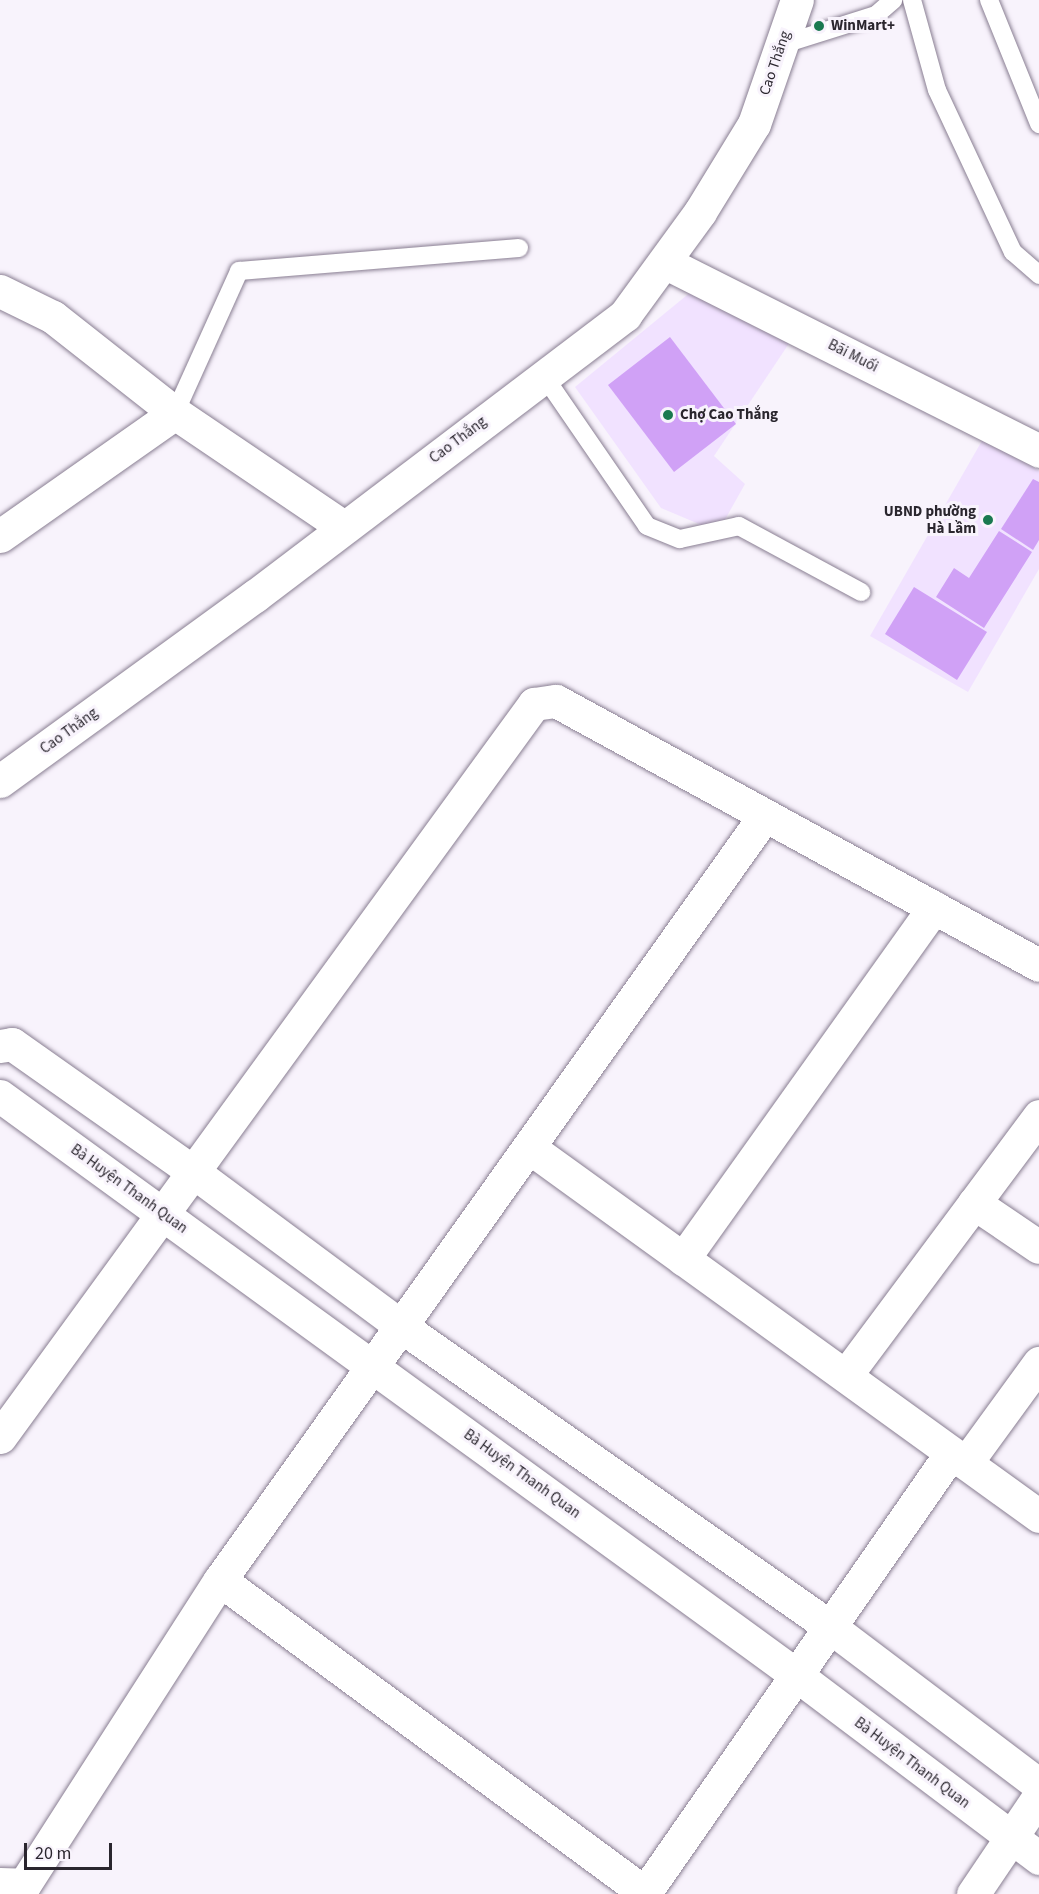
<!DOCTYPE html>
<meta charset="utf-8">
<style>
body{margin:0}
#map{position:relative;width:1039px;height:1894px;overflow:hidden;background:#f8f3fc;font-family:"Source Sans 3",sans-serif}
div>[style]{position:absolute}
.built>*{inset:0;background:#f1e2ff}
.building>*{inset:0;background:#d0a1f6}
.roads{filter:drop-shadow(0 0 2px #897e92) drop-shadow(0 0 2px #897e92)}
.lane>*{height:18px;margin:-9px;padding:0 9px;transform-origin:9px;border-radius:9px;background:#fff}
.street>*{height:33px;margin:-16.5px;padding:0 16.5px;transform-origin:16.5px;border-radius:16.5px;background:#fff}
.secondary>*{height:33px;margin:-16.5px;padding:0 16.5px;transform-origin:16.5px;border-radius:16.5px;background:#fff}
.dots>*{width:16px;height:16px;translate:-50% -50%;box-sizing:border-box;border:3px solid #f8f3fc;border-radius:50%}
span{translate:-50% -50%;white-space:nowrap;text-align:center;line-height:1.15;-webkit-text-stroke:6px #f8f3fc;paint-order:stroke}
.poi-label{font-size:15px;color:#2a262e;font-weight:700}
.left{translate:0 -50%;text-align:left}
.right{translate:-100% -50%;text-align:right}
.street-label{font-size:15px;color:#2a262e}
.scale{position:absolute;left:24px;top:1843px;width:88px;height:27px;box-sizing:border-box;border:3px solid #2a262e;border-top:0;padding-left:8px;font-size:18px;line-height:21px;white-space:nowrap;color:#2a262e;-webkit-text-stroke:4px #f8f3fc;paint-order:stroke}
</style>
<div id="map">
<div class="built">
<div style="clip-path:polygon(692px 291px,794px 336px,714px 456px,745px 484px,718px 532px,661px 508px,575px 387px)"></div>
<div style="clip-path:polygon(983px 439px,1039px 471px,1039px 569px,968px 692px,870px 636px)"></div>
</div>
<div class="building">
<div style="clip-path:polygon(670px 337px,736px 424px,674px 472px,608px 385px)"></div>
<div style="clip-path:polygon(1033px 479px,1039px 482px,1039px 540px,1033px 550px,1001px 529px)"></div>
<div style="clip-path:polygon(999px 531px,1032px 552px,984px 628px,936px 597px,954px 568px,969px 578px)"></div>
<div style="clip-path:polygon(914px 587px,987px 632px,957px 680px,885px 634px)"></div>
</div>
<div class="roads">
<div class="lane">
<div style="left:912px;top:0;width:93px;rotate:74.5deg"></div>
<div style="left:937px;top:90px;width:179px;rotate:64.9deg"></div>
<div style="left:1013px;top:252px;width:35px;rotate:41deg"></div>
<div style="left:989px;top:0;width:134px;rotate:68deg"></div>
<div style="left:781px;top:45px;width:100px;rotate:-17.5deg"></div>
<div style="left:876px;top:15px;width:23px;rotate:-41deg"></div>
<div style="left:544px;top:376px;width:182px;rotate:55.5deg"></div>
<div style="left:647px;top:526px;width:35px;rotate:22deg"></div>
<div style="left:680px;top:539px;width:60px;rotate:-12.4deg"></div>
<div style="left:739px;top:526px;width:139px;rotate:28.4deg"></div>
<div style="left:175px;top:413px;width:156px;rotate:-65.7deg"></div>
<div style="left:239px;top:271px;width:281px;rotate:-4.7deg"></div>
</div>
<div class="street">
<div style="left:0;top:291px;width:59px;rotate:26.1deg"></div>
<div style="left:53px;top:317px;width:155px;rotate:38.2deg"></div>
<div style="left:175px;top:413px;width:202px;rotate:34.1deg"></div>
<div style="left:0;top:536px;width:214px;rotate:-35.1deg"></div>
<div style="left:0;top:1046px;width:12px;rotate:-9deg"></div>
<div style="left:12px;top:1044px;width:224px;rotate:35.2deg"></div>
<div style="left:195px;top:1173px;width:258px;rotate:36.6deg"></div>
<div style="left:402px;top:1327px;width:521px;rotate:35deg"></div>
<div style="left:829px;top:1626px;width:263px;rotate:37.1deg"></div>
<div style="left:0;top:1096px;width:983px;rotate:36.02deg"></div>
<div style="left:795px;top:1674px;width:306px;rotate:37deg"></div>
<div style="left:530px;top:1148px;width:628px;rotate:35.87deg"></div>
<div style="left:974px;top:1203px;width:78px;rotate:34.1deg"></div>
<div style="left:683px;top:1259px;width:432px;rotate:-54.5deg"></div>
<div style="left:846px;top:1375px;width:323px;rotate:-53.3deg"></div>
<div style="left:0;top:1437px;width:907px;rotate:-53.93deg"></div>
<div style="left:534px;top:704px;width:22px;rotate:-8deg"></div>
<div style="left:556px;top:701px;width:550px;rotate:28.66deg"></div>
<div style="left:966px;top:1463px;width:124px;rotate:-53.9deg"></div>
<div style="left:220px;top:1580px;width:528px;rotate:36.37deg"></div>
<div style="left:0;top:1884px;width:24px;rotate:2deg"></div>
<div style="left:24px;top:1885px;width:363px;rotate:-57.3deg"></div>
<div style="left:220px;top:1580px;width:939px;rotate:-54.53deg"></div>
<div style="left:644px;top:1894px;width:537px;rotate:-55.16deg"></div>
<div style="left:973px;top:1894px;width:118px;rotate:-56deg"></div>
</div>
<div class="secondary">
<div style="left:666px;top:263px;width:418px;rotate:26.7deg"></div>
<div style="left:0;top:781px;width:315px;rotate:-36deg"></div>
<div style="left:255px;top:596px;width:465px;rotate:-37.2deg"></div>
<div style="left:625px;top:315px;width:127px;rotate:-53.9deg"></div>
<div style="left:700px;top:212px;width:103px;rotate:-58.5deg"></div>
<div style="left:754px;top:124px;width:131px;rotate:-70.9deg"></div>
</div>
</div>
<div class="dots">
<div style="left:819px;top:26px;background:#1a7950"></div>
<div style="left:668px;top:415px;background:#1a7950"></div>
<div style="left:988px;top:520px;background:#1a7950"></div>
</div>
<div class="poi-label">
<span class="left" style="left:831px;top:26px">WinMart+</span>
<span class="left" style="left:680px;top:415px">Chợ Cao Thắng</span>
<span class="right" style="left:976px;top:520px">UBND phường<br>Hà Lầm</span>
</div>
<div class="street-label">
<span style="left:775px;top:63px;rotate:-71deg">Cao Thắng</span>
<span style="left:853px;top:356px;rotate:27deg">Bãi Muối</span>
<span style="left:458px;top:440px;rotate:-37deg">Cao Thắng</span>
<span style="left:69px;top:731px;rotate:-36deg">Cao Thắng</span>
<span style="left:129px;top:1189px;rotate:36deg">Bà Huyện Thanh Quan</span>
<span style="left:522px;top:1474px;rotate:36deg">Bà Huyện Thanh Quan</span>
<span style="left:912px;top:1763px;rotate:37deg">Bà Huyện Thanh Quan</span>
</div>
<div class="scale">20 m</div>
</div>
